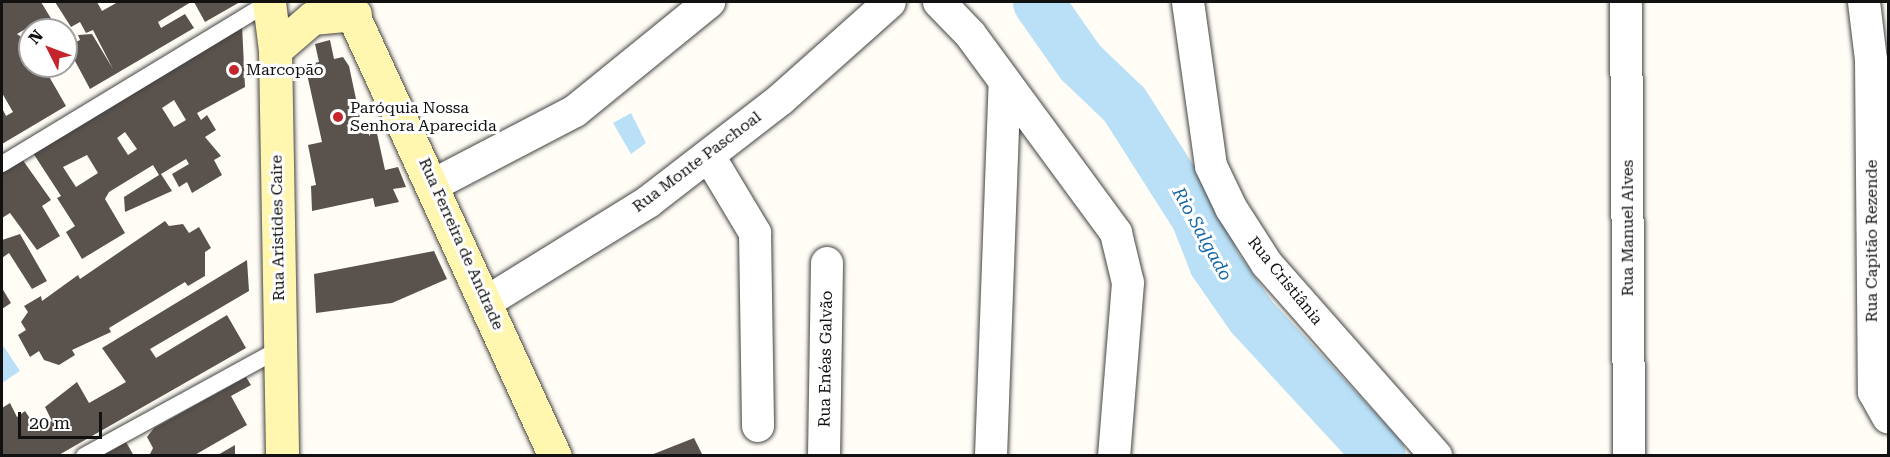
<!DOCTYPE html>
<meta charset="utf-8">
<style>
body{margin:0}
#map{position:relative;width:1890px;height:457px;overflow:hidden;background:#fffdf5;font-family:"Roboto Serif",serif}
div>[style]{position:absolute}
.water>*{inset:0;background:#b9e0f7}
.river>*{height:51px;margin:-25.5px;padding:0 25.5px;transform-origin:25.5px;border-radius:25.5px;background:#b9e0f7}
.building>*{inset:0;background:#5a524d}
.roads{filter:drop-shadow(0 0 2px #444) drop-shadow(0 0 2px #444)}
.lane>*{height:16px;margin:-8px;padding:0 8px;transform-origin:8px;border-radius:8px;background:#fff}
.street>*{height:32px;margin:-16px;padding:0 16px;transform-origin:16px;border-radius:16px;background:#fff}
.secondary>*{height:33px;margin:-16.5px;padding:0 16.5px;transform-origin:16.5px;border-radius:16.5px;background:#fff6b0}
.dots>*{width:16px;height:16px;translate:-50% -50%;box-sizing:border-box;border:3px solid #fff;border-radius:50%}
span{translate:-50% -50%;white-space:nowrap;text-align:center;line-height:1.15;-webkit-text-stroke:6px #fff;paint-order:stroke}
.poi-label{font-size:16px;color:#111}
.left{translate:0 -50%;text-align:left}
.street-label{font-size:16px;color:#111}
.water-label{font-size:18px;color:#1768a6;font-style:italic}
.frame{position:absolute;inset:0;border:3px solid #111;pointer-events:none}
.north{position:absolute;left:18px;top:18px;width:60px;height:60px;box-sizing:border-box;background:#fff;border:2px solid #a0a0a0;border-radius:50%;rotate:312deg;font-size:16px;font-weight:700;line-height:24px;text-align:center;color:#111}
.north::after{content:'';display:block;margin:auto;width:21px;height:27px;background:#c4262e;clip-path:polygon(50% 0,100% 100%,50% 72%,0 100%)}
.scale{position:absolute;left:18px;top:412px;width:84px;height:27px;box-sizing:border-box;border:3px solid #111;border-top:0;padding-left:8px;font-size:18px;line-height:21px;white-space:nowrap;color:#111;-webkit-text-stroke:4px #fff;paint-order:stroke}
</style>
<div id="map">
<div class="water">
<div style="clip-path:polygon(631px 113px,646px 143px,631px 154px,613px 123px)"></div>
<div style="clip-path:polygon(2px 344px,20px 371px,2px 383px)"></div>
</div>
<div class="river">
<div style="left:1038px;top:2px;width:73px;rotate:55deg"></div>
<div style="left:1080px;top:62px;width:61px;rotate:43.7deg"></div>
<div style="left:1124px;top:104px;width:134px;rotate:57.5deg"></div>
<div style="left:1196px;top:217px;width:49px;rotate:68.6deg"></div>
<div style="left:1214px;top:263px;width:65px;rotate:55.1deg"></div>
<div style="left:1251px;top:316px;width:190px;rotate:47.3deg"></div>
</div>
<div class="building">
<div style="clip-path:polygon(2px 2px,41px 2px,58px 30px,38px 30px,34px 24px,17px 34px,30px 43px,30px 66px,43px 66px,66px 106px,2px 144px,2px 108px,6px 116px,13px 112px,2px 93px)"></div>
<div style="clip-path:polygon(55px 2px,97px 2px,102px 11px,118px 2px,191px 2px,158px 22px,161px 28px,185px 14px,194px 28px,90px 89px,67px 46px,80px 40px,78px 35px,92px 34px,113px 69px,93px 30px,86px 33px,80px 22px,71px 27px)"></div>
<div style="clip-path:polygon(194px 2px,240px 2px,205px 22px)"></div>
<div style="clip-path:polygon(evenodd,242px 25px,245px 87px,197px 113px,201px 120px,207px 115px,216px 130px,205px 137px,221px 156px,214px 160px,222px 175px,192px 193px,187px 182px,179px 187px,172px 174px,189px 164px,186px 159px,161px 174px,172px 191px,125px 212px,124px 197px,159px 175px,153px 165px,109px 192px,105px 199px,125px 233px,82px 259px,66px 232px,75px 226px,57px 198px,61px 196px,33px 153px,242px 25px,174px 100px,186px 120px,174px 127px,162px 108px,174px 100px,242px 25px,125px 132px,137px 149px,128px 155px,117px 138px,125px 132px,242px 25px,87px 155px,98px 173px,76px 187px,63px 167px,87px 155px)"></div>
<div style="clip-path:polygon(330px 40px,334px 59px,343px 57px,349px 66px,363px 132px,376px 129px,385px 170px,398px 167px,406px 187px,393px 189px,399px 202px,375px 207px,373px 198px,312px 211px,311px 186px,316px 185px,308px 145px,322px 142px,305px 65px,319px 62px,315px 44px)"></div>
<div style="clip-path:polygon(22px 159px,51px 200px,42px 206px,60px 236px,37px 250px,10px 213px,2px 218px,2px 172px)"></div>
<div style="clip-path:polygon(165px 221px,169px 226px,183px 224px,189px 233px,199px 227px,211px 248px,205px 252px,205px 276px,188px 286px,185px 282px,109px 328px,111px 332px,72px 350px,75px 355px,59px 365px,44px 360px,39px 351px,30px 357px,18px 335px,26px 330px,21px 322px,28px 312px,24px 306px,41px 296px,42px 301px,78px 275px,80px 279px)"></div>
<div style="clip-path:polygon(20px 234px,47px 281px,32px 289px,9px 253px,2px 258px,2px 240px)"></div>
<div style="clip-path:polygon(434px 251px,447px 279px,392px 303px,316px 313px,314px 274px)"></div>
<div style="clip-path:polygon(247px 260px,249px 291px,150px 349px,156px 358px,227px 315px,246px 348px,57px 456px,2px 456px,2px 408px,10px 403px,17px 417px,25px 411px,37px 429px,52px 421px,45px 407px,77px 382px,89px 403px,126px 382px,102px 348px)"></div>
<div style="clip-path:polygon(2px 288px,11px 303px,2px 309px)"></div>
<div style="clip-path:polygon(246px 377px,251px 385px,231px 396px,247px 425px,193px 456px,149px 456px,153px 448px,147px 437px,154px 428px)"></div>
<div style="clip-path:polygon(694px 438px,703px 456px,651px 456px,651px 455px)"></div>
<div style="clip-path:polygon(126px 442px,134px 456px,102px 456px)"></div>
<div style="clip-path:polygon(235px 445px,235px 456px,216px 456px)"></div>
</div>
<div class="roads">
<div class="lane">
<div style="left:2px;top:164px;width:312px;rotate:-31.2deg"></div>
<div style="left:84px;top:456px;width:225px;rotate:-28.7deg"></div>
</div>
<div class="street">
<div style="left:939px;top:2px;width:45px;rotate:45.9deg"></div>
<div style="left:970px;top:34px;width:247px;rotate:53.7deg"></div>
<div style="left:1116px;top:233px;width:51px;rotate:76.5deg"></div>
<div style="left:1128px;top:283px;width:174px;rotate:94.6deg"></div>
<div style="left:1188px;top:2px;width:166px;rotate:82deg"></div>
<div style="left:1211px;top:166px;width:47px;rotate:64.5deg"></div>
<div style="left:1231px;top:208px;width:67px;rotate:57.3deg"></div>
<div style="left:1267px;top:264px;width:256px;rotate:48.6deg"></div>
<div style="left:1626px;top:2px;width:454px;rotate:89.6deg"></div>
<div style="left:1864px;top:2px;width:58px;rotate:83.1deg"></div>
<div style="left:1871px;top:60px;width:332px;rotate:89.5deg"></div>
<div style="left:1874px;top:392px;width:29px;rotate:61deg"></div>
<div style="left:709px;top:156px;width:90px;rotate:59.1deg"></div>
<div style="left:755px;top:233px;width:193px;rotate:89.1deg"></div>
<div style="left:435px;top:184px;width:158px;rotate:-27.5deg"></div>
<div style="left:575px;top:111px;width:173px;rotate:-39.1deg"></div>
<div style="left:488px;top:301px;width:188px;rotate:-31.7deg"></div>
<div style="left:648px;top:202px;width:167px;rotate:-37.7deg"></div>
<div style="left:780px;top:100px;width:147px;rotate:-41.7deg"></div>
<div style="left:824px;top:456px;width:193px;rotate:-89.1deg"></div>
<div style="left:991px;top:456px;width:374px;rotate:-87.9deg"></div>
</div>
<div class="secondary">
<div style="left:269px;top:2px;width:48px;rotate:82.9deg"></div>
<div style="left:275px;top:50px;width:406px;rotate:89deg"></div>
<div style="left:347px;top:2px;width:499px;rotate:65.4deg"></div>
<div style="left:275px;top:50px;width:49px;rotate:-40.9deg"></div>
<div style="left:312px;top:18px;width:43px;rotate:-5.3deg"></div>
</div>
</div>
<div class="dots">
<div style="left:234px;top:70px;background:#c4262e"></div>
<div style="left:338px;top:117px;background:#c4262e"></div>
</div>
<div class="poi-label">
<span class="left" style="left:246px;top:70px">Marcopão</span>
<span class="left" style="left:350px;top:117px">Paróquia Nossa<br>Senhora Aparecida</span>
</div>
<div class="street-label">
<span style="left:697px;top:162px;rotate:-37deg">Rua Monte Paschoal</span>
<span style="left:278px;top:228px;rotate:-91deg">Rua Aristides Caire</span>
<span style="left:1628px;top:228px;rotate:-90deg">Rua Manuel Alves</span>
<span style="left:1872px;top:241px;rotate:-90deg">Rua Capitão Rezende</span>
<span style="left:461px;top:244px;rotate:66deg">Rua Ferreira de Andrade</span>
<span style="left:1285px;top:281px;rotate:51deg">Rua Cristiânia</span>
<span style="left:826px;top:359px;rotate:-89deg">Rua Enéas Galvão</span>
</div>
<div class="water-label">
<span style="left:1202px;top:234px;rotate:61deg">Rio Salgado</span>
</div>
<div class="frame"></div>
<div class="north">N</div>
<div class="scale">20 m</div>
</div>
